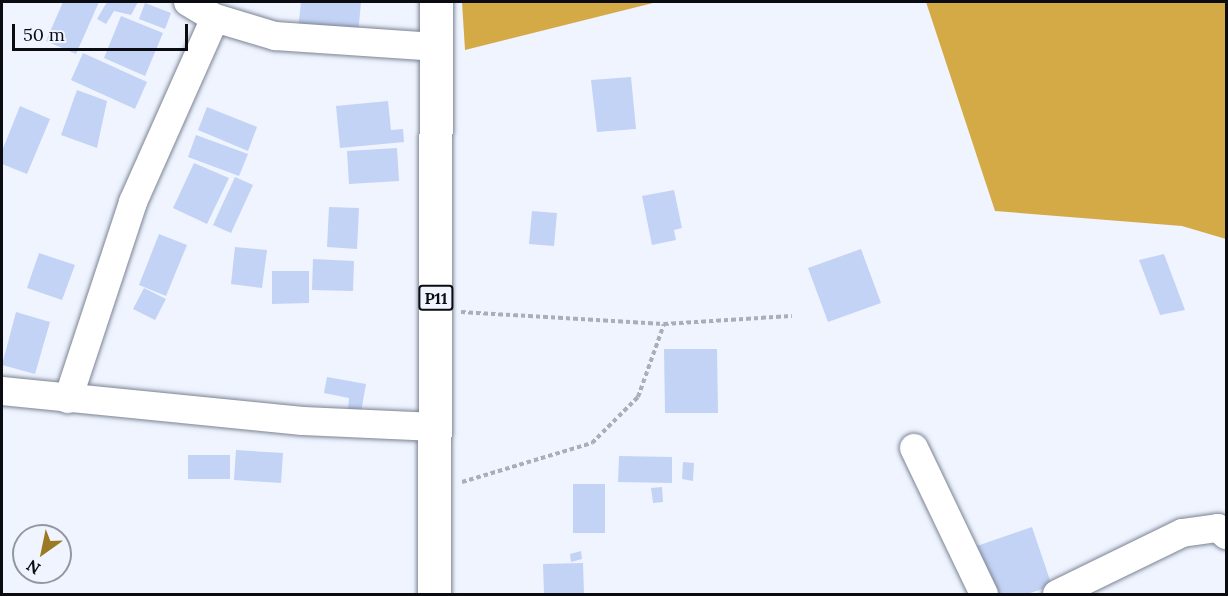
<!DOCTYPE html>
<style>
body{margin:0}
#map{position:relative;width:1228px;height:596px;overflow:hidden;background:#eff4ff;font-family:Lora,serif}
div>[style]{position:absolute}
.forest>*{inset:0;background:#d4aa46}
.building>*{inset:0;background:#c3d3f5}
.path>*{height:4px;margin-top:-2px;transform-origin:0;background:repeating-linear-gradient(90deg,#aaaeb7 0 4.5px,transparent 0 7.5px)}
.roads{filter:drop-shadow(0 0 2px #7b8392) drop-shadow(0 0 2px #7b8392)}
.minor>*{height:28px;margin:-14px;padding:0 14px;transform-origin:14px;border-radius:14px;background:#fff}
.major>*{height:33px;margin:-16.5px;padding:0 16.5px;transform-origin:16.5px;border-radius:16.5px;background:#fff}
span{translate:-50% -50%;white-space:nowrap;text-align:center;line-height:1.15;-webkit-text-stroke:4.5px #eff4ff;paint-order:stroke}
.shield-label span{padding:2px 4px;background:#eff4ff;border:2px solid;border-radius:4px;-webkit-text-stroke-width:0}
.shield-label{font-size:16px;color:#0a0c12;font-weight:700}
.frame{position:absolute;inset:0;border:3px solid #0a0c12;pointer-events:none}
.north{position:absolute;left:12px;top:524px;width:60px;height:60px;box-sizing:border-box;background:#eff4ff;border:2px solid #9397a0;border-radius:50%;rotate:213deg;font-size:16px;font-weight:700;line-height:24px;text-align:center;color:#0a0c12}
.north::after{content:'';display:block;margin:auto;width:21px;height:27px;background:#9c7a24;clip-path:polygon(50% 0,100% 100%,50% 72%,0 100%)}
.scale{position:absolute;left:12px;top:24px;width:176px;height:27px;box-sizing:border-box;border:3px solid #0a0c12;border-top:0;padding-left:8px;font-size:18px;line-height:21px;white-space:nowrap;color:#0a0c12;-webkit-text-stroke:4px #eff4ff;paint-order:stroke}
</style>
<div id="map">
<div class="forest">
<div style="clip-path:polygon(462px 2px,657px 2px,465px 50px)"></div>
<div style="clip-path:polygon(926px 2px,1226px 2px,1226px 239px,1182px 226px,995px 211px)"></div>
</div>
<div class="building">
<div style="clip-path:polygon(63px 2px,99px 2px,76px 54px,46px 41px)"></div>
<div style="clip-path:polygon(107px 2px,138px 2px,131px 15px,114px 11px,106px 24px,97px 19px)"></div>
<div style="clip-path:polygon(301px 2px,361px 2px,358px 35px,298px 30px)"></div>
<div style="clip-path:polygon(145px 3px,171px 13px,165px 29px,139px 19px)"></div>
<div style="clip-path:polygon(121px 16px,163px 33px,145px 76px,104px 58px)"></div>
<div style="clip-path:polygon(83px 53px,147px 82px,135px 109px,71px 80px)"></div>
<div style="clip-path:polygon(631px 77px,636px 129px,597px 132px,591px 80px)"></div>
<div style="clip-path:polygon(77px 90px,107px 101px,97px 148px,61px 135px)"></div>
<div style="clip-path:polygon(388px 101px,391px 130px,403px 129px,404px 142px,340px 148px,336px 106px)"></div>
<div style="clip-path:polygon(20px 106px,50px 119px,27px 174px,2px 164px,2px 151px)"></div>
<div style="clip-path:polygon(207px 107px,257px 127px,248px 151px,198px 130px)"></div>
<div style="clip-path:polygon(196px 135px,248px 154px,239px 176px,188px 157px)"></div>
<div style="clip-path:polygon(397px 148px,399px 181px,349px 184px,347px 151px)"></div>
<div style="clip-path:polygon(194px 163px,229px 178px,207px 224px,173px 208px)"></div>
<div style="clip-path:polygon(235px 177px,253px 185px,231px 233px,213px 225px)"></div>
<div style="clip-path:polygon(674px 190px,682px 228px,674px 230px,676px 240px,652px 245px,642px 196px)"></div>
<div style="clip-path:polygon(329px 207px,359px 208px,357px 249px,327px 247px)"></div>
<div style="clip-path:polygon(532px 211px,557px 213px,554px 246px,529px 244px)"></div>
<div style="clip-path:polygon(159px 234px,187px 245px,166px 296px,139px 285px)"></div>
<div style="clip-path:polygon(235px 247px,267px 250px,262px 288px,231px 284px)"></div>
<div style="clip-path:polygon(861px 249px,881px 303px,828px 322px,808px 268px)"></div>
<div style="clip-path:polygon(39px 253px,75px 265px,62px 300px,27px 288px)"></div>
<div style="clip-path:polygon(1164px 254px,1185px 310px,1160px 315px,1139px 260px)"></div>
<div style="clip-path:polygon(313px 259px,354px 261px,353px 291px,312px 290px)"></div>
<div style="clip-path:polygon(272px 271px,309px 271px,309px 303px,272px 304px)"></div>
<div style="clip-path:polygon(144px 288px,166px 299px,155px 320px,133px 309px)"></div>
<div style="clip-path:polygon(16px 312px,50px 322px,35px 374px,2px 365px)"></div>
<div style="clip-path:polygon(664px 349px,717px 349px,718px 413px,665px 413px)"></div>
<div style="clip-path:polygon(327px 377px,366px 384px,361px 412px,348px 410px,349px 398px,324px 393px)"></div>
<div style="clip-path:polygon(236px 450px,283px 453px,281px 483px,234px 480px)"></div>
<div style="clip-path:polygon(188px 455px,230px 455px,230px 479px,188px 479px)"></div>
<div style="clip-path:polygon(619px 456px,672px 457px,672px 483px,618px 482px)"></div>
<div style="clip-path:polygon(683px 462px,694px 463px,693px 481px,682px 479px)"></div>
<div style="clip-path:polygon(573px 484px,605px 484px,605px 533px,573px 533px)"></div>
<div style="clip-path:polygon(662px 487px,663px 502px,653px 503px,651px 488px)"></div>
<div style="clip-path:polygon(1032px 527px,1052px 586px,1027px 594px,990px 594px,974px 547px)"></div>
<div style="clip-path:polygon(581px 551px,582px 559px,571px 562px,570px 554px)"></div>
<div style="clip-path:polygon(583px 563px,584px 594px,544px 594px,543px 564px)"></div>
</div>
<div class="path">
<div style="left:461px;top:312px;width:203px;rotate:3.4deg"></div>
<div style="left:462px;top:482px;width:136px;rotate:-16.7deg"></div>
<div style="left:592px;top:443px;width:65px;rotate:-45deg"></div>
<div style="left:638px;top:397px;width:77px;rotate:-70.4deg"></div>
<div style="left:664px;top:324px;width:128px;rotate:-3.6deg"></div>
</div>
<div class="roads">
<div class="minor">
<div style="left:188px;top:2px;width:31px;rotate:31deg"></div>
<div style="left:215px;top:18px;width:63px;rotate:16.7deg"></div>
<div style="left:275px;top:36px;width:160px;rotate:3.9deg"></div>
<div style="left:2px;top:391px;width:302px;rotate:5.7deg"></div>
<div style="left:303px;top:421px;width:133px;rotate:2.6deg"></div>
<div style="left:68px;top:399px;width:207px;rotate:-71.7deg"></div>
<div style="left:133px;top:202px;width:201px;rotate:-66deg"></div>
<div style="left:914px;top:448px;width:162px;rotate:64.4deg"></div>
<div style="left:1057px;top:594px;width:139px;rotate:-26deg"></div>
<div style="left:1182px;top:533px;width:36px;rotate:-8deg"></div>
<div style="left:1218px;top:528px;width:11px;rotate:41deg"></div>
</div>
<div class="major">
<div style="left:434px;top:594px;width:592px;rotate:-89.81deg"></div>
</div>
</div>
<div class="shield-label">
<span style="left:436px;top:298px">P11</span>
</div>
<div class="frame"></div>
<div class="north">N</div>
<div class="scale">50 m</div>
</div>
